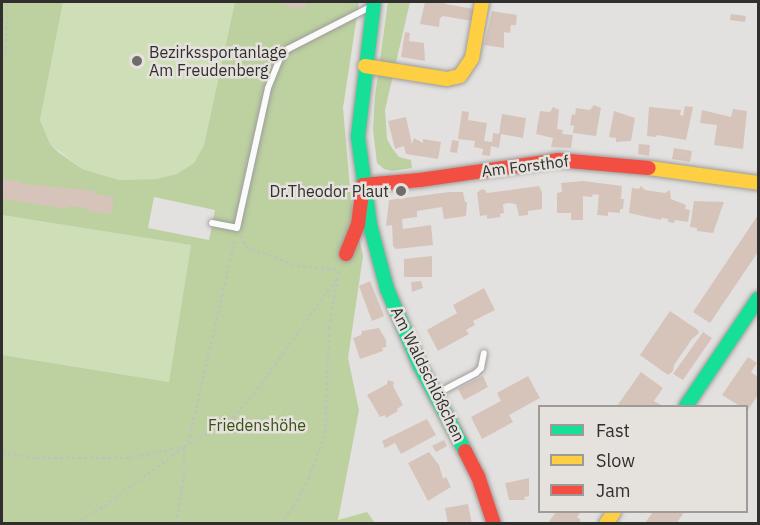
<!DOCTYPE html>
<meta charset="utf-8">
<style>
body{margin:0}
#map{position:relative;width:760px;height:525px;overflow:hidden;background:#e3e1df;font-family:"IBM Plex Sans",sans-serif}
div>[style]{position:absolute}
.green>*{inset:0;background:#cedfb7}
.forest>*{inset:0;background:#bcd0a0}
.building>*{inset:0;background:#d6c4bb}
.path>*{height:2px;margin-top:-1px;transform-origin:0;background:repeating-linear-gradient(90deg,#c1c0c0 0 3px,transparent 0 6px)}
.roads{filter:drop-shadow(0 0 2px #9d9b9a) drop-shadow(0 0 2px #9d9b9a)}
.lane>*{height:6px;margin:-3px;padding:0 3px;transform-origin:3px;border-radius:3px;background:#fbfafa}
.fast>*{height:14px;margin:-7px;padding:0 7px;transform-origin:7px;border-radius:7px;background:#16e098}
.slow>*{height:14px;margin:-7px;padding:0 7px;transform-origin:7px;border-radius:7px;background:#ffcf43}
.jam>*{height:14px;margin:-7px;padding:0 7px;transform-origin:7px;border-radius:7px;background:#f24e42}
.dots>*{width:16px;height:16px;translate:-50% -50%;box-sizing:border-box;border:3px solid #e5e1dd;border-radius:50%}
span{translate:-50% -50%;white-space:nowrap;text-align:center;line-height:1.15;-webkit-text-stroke:5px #e5e1dd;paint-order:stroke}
.poi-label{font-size:16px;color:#302f2d}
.left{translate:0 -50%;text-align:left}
.right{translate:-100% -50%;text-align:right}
.street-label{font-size:16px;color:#302f2d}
.park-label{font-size:16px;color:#385014}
.frame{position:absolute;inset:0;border:3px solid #302f2d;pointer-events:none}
.legend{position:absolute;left:538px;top:405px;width:210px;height:108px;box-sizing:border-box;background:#e5e1dd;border:2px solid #9d9a97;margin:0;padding:8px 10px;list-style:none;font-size:18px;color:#302f2d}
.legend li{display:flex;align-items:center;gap:12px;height:30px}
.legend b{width:30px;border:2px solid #9d9a97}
</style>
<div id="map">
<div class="green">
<div style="clip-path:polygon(63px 2px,235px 2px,204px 145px,194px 163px,177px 174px,156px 179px,119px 180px,82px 169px,50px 144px,40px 120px)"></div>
<div style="clip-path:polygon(2px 215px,191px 245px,169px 382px,2px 355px)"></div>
</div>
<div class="forest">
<div style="clip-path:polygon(evenodd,2px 2px,63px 2px,40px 120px,50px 144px,58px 152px,82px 169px,119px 180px,156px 179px,177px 174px,194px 163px,204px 145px,235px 2px,359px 2px,343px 108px,351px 200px,363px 256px,348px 358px,359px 410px,338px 520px,367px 512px,375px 523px,2px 523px,2px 355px,169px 382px,191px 245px,2px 215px,2px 2px,154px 197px,215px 210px,209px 240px,148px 228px,154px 197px)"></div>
<div style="clip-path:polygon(388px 2px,410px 2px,385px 110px,387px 139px,392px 148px,399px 157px,411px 160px,412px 168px,392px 171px,384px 169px,377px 163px,373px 130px,375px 96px)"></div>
</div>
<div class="building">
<div style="clip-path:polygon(425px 2px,446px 2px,445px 4px,474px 9px,472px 21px,443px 16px,440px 18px,439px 27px,420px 24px)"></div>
<div style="clip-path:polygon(279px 3px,279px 2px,307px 2px,305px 8px,296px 6px,296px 9px)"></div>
<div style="clip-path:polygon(492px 11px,517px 15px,516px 25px,511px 25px,510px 33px,504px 32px,504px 48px,484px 45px)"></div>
<div style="clip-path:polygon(731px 14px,746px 16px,745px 22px,730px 20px)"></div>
<div style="clip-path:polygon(405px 32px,410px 33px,409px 41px,424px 43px,425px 61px,401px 57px)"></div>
<div style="clip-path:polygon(594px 105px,601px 108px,596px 136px,573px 133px,574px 126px,570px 125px,572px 114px,575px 115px,576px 108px,590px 110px)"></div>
<div style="clip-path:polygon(685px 106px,693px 107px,686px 140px,657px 135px,656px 137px,647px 136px,649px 107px,681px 110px,680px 115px,683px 116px)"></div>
<div style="clip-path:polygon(553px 107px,559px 110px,557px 129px,563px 130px,562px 134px,573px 135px,571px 148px,551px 147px,553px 138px,536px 134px,540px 111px,550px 112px)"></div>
<div style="clip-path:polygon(733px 109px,747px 111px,743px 149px,714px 145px,717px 125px,700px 123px,702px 110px,731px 117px)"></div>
<div style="clip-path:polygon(462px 111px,469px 112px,468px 120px,487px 123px,484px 141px,492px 142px,493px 133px,499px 134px,502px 114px,526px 118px,523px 138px,501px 134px,499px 148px,491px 146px,490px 156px,482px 155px,483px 149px,474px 147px,475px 141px,458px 139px)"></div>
<div style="clip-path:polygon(614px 111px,635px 118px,631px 141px,616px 142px,616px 138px,609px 137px)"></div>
<div style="clip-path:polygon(406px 117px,412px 144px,414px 138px,423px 143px,423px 139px,441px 142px,438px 159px,406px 154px,404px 146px,395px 149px,388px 121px)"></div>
<div style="clip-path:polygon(452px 140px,459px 141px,457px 153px,450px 152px)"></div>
<div style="clip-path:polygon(639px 144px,650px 145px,649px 156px,638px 154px)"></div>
<div style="clip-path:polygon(674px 148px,692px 151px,690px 162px,672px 159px)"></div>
<div style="clip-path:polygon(2px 179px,19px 181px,18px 183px,95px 191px,94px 194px,114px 197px,111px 214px,86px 211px,87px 208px,69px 206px,69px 209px,2px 199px)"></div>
<div style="clip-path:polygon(583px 181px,622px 186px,621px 199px,624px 199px,623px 209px,620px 209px,620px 213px,608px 212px,608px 216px,597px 215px,599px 195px,593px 194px,592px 197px,583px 196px,583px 220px,571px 220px,571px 213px,557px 213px,557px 193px,562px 192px,561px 183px)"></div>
<div style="clip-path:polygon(539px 186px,542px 192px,542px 209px,528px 211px,528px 215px,519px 216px,516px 204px,509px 203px,503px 204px,504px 213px,500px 214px,500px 217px,487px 219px,487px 215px,480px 216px,477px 193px,480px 190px,484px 189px,487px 193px)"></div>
<div style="clip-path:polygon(641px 186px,645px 190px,665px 193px,670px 190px,671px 199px,686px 205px,685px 209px,690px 210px,688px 222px,675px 220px,674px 223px,668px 222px,668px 219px,661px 218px,661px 220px,629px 213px,632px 188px,639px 189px)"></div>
<div style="clip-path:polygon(449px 192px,463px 192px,465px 202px,467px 202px,466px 216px,444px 219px,442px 207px,417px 211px,417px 217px,402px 219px,403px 229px,431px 225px,433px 245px,396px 249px,393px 246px,392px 225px,386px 226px,389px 200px)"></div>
<div style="clip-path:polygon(694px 201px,724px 202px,713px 233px,697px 231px,697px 228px,690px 227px)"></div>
<div style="clip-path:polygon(758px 215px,758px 252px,710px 323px,693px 312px)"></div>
<div style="clip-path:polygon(432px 256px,432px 277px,404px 277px,404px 259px)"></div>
<div style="clip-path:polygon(370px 281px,384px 316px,372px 321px,359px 286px)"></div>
<div style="clip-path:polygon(421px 281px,423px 288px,412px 292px,411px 282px)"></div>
<div style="clip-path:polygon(484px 288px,495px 310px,473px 321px,475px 325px,466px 330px,469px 334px,438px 351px,427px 330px,457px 313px,453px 305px)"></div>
<div style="clip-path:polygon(670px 311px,698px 330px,699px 333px,692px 339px,674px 365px,673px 371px,668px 375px,640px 355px)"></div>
<div style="clip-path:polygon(379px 328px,386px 340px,386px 347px,382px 348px,383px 351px,360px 359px,353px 338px,361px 335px,362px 331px)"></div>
<div style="clip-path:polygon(703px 332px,712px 338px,683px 380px,673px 374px)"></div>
<div style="clip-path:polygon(748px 357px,757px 363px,751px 372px,758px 377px,758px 395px,746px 413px,746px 406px,740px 406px,722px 395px)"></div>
<div style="clip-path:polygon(641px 372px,663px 388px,654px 401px,663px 406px,617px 406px)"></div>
<div style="clip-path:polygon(483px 376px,488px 387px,464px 400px,458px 389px)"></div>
<div style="clip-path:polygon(528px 376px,540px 398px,509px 415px,513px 422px,482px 439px,471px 417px,501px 401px,497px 393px)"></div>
<div style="clip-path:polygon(388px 380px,394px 382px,393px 386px,403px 405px,397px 409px,398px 411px,386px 418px,385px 415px,380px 417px,367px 395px,387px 384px)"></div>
<div style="clip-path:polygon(427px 419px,436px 435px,401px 454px,395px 443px,385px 448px,382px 441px)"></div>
<div style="clip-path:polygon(444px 440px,447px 446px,436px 452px,432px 446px)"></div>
<div style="clip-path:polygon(429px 452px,439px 465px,443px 479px,446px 477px,451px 487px,428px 501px,408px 463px)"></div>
<div style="clip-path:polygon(529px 478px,529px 496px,524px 497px,525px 500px,509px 500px,505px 483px)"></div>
<div style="clip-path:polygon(468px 504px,472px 524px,448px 524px,445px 508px)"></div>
<div style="clip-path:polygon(556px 512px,581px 512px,577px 517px,581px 520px,578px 524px,547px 524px)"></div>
<div style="clip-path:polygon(653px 512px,682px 512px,683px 514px,676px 524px,644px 524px)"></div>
</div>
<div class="path">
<div style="left:2px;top:63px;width:16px;rotate:-75deg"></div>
<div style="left:6px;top:48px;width:46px;rotate:-87.5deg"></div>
<div style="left:241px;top:236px;width:12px;rotate:66deg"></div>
<div style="left:246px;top:247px;width:54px;rotate:20.4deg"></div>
<div style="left:297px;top:266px;width:42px;rotate:5.4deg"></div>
<div style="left:188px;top:443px;width:209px;rotate:-77deg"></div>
<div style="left:2px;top:453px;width:34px;rotate:8deg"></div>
<div style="left:36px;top:458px;width:93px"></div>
<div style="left:129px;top:458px;width:56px;rotate:-11.3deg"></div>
<div style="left:184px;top:447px;width:57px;rotate:-30.6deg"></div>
<div style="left:233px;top:418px;width:32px;rotate:-49deg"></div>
<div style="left:254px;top:394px;width:143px;rotate:-54.4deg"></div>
<div style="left:74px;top:524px;width:35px;rotate:-31deg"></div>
<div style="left:104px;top:506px;width:97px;rotate:-36.2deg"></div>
<div style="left:176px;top:524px;width:50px;rotate:-80.7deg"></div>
<div style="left:184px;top:475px;width:28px;rotate:-90deg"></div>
<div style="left:280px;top:524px;width:23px;rotate:-52deg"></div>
<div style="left:294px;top:506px;width:32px;rotate:-62deg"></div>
<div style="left:309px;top:478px;width:48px;rotate:-70.4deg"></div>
<div style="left:325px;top:433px;width:105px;rotate:-87.8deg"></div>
<div style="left:329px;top:328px;width:60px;rotate:-80.4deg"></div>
</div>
<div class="roads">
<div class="lane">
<div style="left:212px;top:223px;width:25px;rotate:11deg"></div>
<div style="left:237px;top:228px;width:143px;rotate:-77.5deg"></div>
<div style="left:268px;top:88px;width:35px;rotate:-68deg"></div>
<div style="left:281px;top:56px;width:10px;rotate:-45deg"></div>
<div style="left:288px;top:49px;width:92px;rotate:-27.1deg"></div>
<div style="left:436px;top:394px;width:45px;rotate:-27.7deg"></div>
<div style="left:476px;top:373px;width:7px;rotate:-45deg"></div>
<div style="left:481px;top:368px;width:15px;rotate:-79deg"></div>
</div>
<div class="fast">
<div style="left:374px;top:2px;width:136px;rotate:96.8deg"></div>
<div style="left:358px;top:137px;width:89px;rotate:82.2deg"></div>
<div style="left:370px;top:225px;width:66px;rotate:75.1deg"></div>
<div style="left:387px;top:289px;width:84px;rotate:66.8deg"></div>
<div style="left:420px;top:366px;width:96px;rotate:62.1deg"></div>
<div style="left:686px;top:406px;width:129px;rotate:-56.1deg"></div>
</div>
<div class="slow">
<div style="left:365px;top:66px;width:83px;rotate:9deg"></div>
<div style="left:447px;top:79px;width:13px;rotate:-13deg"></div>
<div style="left:460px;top:76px;width:22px;rotate:-56deg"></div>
<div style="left:472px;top:58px;width:57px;rotate:-79.9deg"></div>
<div style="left:649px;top:168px;width:110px;rotate:7.8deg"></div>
<div style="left:606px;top:524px;width:14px;rotate:-56deg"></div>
</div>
<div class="jam">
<div style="left:346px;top:254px;width:31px;rotate:-68deg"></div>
<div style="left:358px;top:225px;width:40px;rotate:-82.9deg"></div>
<div style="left:363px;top:185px;width:57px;rotate:-5deg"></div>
<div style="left:420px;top:180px;width:139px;rotate:-8.2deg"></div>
<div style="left:558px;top:160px;width:91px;rotate:5deg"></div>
<div style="left:465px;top:451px;width:28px;rotate:63deg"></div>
<div style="left:478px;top:476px;width:51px;rotate:71.6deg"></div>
</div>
</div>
<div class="dots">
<div style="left:137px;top:61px;background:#6f6d6b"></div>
<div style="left:401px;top:191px;background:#6f6d6b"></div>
</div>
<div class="poi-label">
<span class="left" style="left:149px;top:61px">Bezirkssportanlage<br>Am Freudenberg</span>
<span class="right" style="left:389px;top:191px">Dr.Theodor Plaut</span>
</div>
<div class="street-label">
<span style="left:525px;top:166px;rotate:-7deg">Am Forsthof</span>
<span style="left:428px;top:374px;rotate:64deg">Am Waldschlößchen</span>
</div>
<div class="park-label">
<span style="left:257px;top:425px">Friedenshöhe</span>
</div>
<div class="frame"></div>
<ul class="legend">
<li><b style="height:8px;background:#16e098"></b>Fast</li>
<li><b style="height:8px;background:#ffcf43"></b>Slow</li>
<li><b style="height:8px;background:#f24e42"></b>Jam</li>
</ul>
</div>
